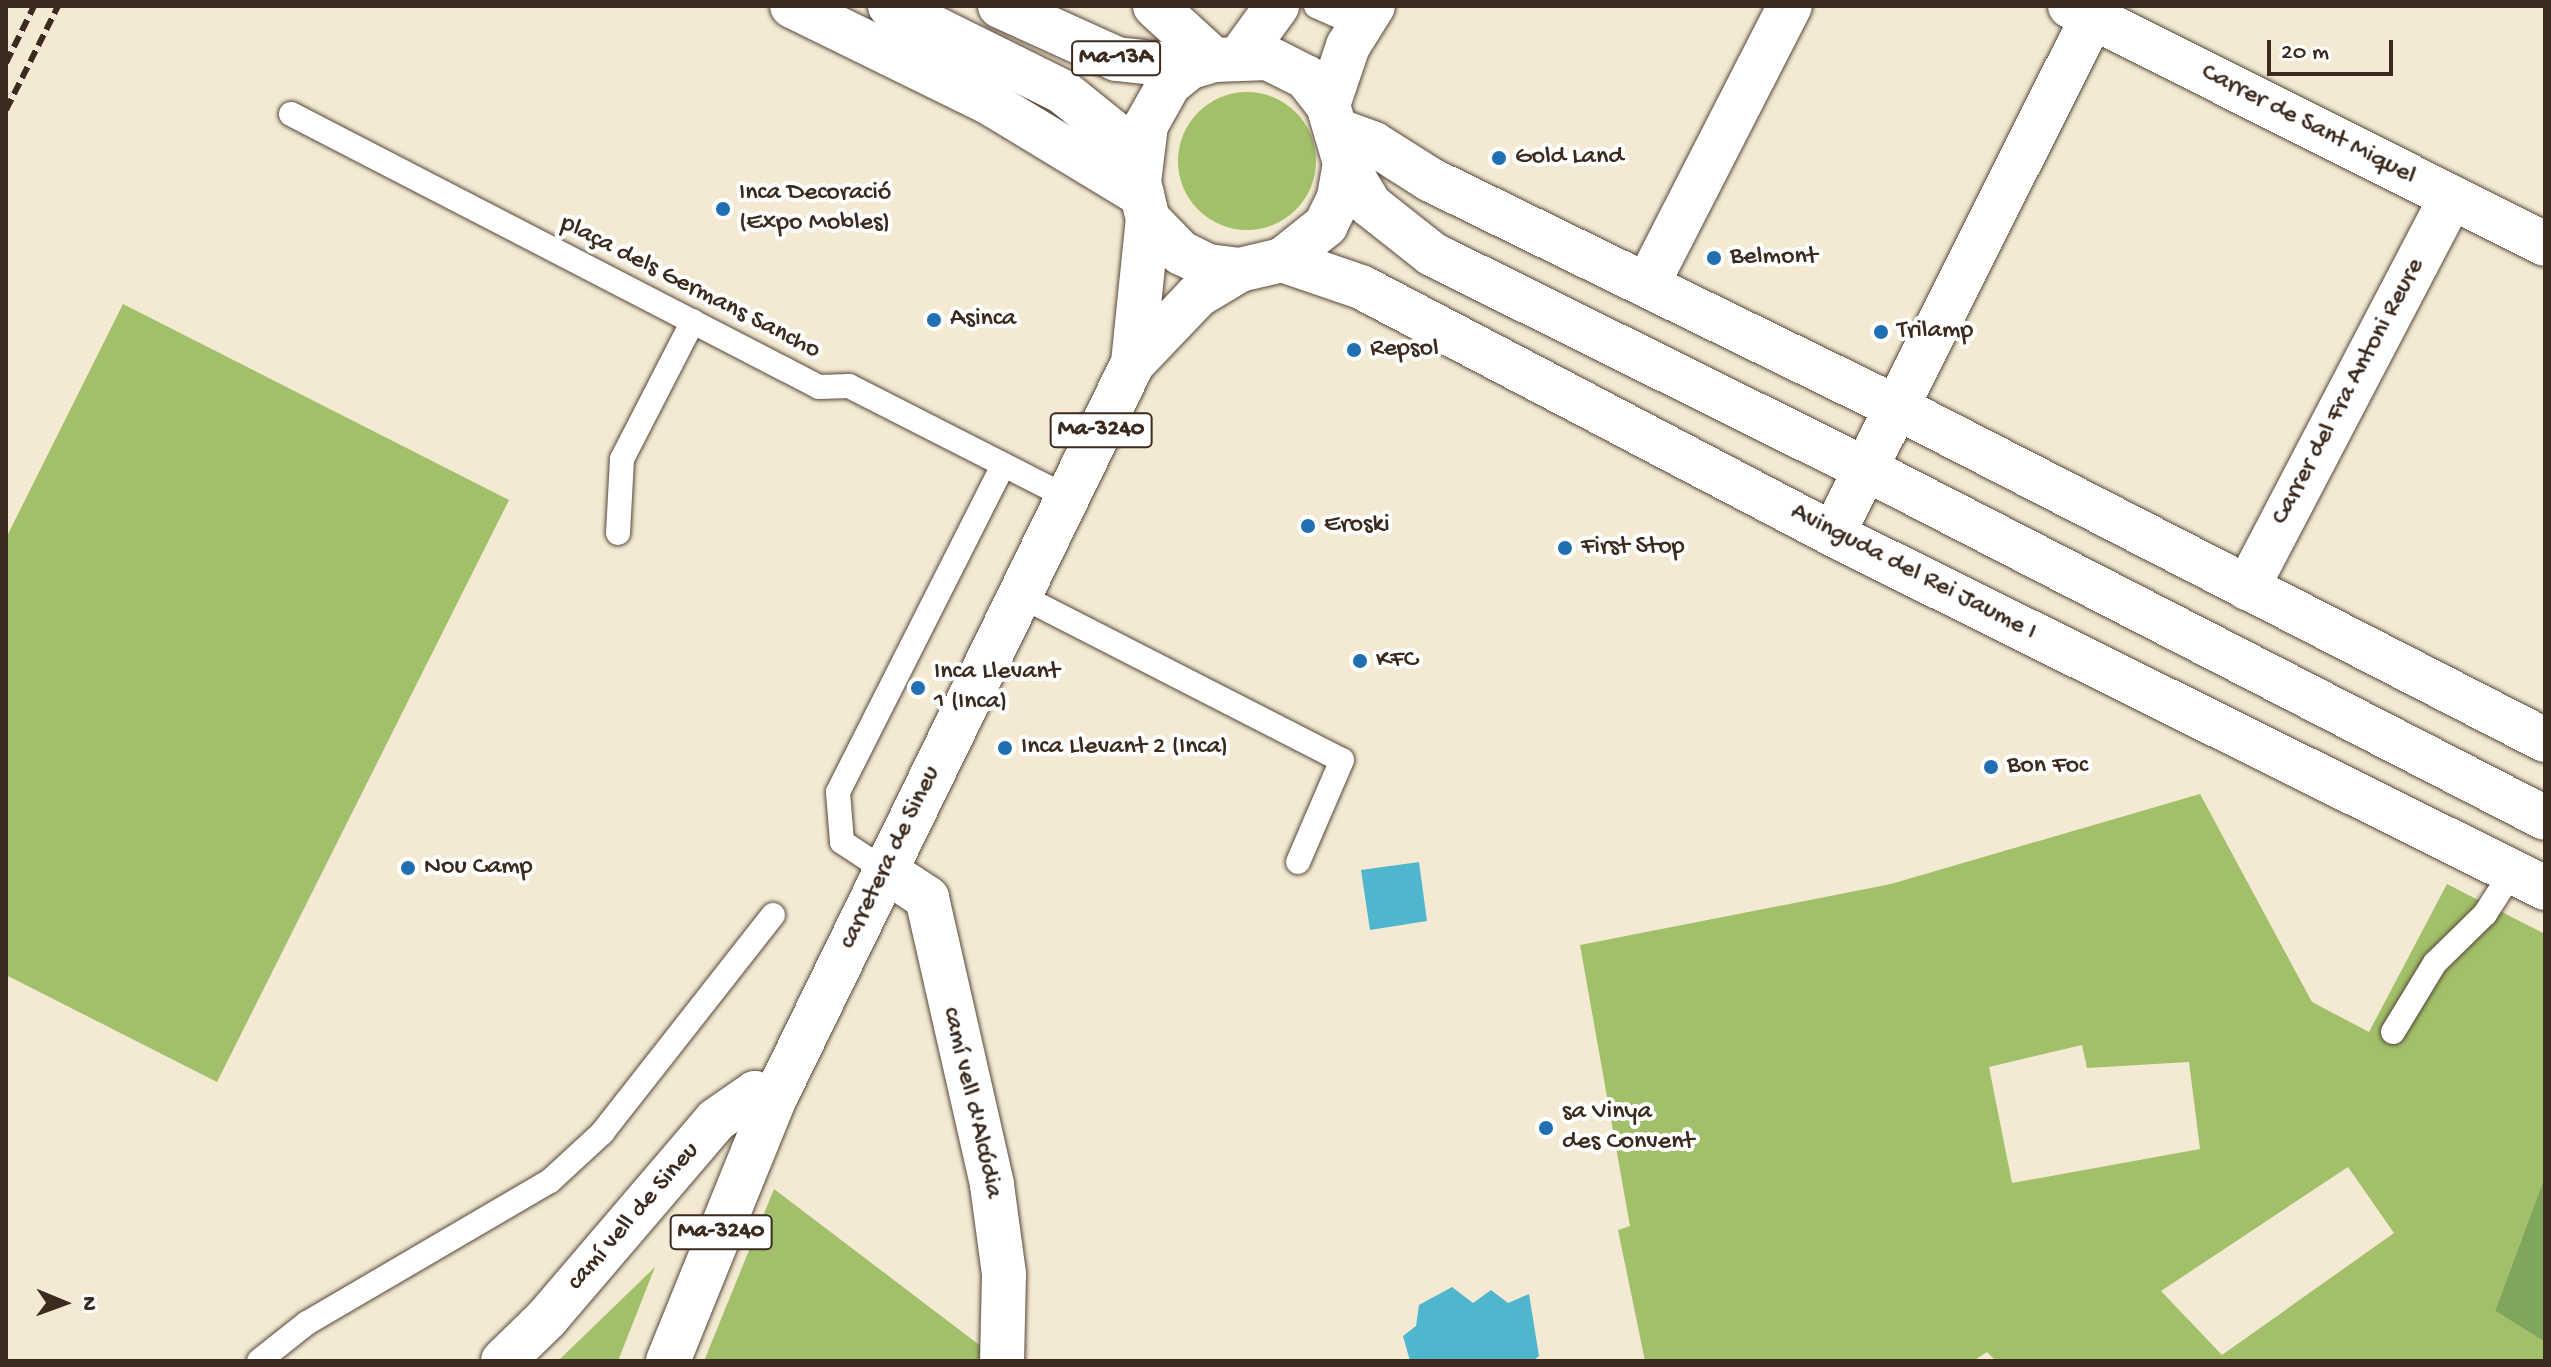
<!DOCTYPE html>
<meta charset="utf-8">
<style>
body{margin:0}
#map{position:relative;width:2551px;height:1367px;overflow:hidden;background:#f4ead4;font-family:"Gochi Hand",sans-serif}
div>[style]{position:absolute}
.green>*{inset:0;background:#a1c069}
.round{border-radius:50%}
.forest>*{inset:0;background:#80a65d}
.water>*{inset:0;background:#50b6ce}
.roads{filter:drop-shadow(0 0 2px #574739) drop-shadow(0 0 2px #574739)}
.lane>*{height:24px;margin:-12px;padding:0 12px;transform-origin:12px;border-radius:12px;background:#fff}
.street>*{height:44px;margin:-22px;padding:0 22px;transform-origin:22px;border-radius:22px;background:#fff}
.secondary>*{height:44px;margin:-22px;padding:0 22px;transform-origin:22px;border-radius:22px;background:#fff}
.primary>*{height:44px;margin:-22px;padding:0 22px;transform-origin:22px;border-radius:22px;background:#fff}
.highway>*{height:44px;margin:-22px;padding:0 22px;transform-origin:22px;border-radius:22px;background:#fff}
.rail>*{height:6px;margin-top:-3px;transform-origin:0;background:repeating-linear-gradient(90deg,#3b2a1e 0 12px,transparent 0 18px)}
.dots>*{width:22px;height:22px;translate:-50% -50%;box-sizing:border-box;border:4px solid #fff;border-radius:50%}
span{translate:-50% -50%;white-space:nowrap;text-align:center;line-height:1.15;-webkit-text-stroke:8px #fff;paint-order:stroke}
.shield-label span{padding:2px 6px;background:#fff;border:2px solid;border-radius:6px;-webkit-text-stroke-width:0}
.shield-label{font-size:24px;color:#3b2a1e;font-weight:700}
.street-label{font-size:26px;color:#3b2a1e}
.poi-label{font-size:26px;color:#3b2a1e}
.left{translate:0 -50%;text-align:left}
.frame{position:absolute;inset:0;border:8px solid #3b2a1e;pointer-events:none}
.north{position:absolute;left:24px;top:1263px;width:80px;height:80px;-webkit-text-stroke:6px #fff;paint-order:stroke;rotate:91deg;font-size:22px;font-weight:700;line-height:32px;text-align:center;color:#3b2a1e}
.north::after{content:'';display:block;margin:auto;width:28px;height:36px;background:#3b2a1e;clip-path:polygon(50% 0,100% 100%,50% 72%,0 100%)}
.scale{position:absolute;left:2267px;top:40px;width:126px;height:36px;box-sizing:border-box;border:4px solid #3b2a1e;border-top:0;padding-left:10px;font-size:24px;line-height:28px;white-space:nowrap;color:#3b2a1e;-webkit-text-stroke:6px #fff;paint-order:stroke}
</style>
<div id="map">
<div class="green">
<div class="round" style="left:1178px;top:92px;width:138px;height:138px"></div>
<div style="clip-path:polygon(123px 304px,509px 500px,217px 1082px,6px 975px,6px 538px)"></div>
<div style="clip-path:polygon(evenodd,2200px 794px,2312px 1002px,2369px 1032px,2447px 884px,2545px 934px,2545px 1176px,2495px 1311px,2545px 1342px,2545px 1361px,1996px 1361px,1987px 1352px,1973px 1361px,1645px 1361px,1618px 1230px,1630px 1226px,1580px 945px,1891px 884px,2200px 794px,2082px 1045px,2087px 1068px,2189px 1062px,2200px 1149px,2012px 1183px,1989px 1067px,2082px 1045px,2200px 794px,2348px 1167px,2394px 1233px,2222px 1355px,2161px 1291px,2348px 1167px)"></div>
<div style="clip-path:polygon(774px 1189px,986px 1350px,983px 1361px,704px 1361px)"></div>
<div style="clip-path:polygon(655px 1267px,618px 1361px,558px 1361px)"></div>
</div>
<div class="forest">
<div style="clip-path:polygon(2545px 1176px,2545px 1342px,2495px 1311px)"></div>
</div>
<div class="water">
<div style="clip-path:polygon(1419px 862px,1427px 921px,1370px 930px,1361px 870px)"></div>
<div style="clip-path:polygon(1452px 1287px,1473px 1303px,1491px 1290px,1508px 1303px,1529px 1294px,1539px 1356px,1533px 1361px,1410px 1361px,1403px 1336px,1416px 1326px,1419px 1305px)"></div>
</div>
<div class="roads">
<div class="lane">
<div style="left:1316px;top:6px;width:32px;rotate:24deg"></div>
<div style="left:1345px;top:19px;width:25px;rotate:-12deg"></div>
<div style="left:291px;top:114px;width:594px;rotate:27.34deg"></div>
<div style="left:819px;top:387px;width:30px;rotate:-2deg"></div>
<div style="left:849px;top:386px;width:245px;rotate:27deg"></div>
<div style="left:618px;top:533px;width:74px;rotate:-86.9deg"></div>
<div style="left:622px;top:459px;width:155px;rotate:-62.8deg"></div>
<div style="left:1021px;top:596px;width:360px;rotate:27.1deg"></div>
<div style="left:1342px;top:760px;width:111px;rotate:113.3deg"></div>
<div style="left:883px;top:869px;width:49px;rotate:-146.6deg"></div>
<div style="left:842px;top:842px;width:50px;rotate:-94.6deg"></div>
<div style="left:838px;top:792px;width:366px;rotate:-63.2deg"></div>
<div style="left:2393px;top:1032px;width:81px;rotate:-58.7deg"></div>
<div style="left:2435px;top:963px;width:70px;rotate:-44.4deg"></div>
<div style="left:2485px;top:914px;width:50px;rotate:-57.3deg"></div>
<div style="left:259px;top:1361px;width:61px;rotate:-38.4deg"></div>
<div style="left:307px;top:1323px;width:281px;rotate:-30.3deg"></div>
<div style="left:550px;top:1181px;width:71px;rotate:-42.7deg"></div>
<div style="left:602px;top:1133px;width:277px;rotate:-51.9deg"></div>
</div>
<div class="street">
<div style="left:792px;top:6px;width:220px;rotate:26.1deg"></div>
<div style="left:990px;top:103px;width:178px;rotate:31.2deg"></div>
<div style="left:1155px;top:6px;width:80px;rotate:42.5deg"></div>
<div style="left:2070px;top:6px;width:531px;rotate:26.61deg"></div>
<div style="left:1339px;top:131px;width:37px;rotate:20deg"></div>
<div style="left:1374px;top:144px;width:67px;rotate:32.3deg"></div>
<div style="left:1431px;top:180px;width:522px;rotate:26.03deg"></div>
<div style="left:1900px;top:409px;width:725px;rotate:27.17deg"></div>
<div style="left:1282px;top:260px;width:83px;rotate:18.9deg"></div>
<div style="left:1361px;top:287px;width:545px;rotate:27.65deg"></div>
<div style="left:1844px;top:540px;width:783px;rotate:26.4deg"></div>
<div style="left:1647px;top:285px;width:314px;rotate:-62.9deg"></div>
<div style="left:1833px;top:534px;width:591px;rotate:-63.35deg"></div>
<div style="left:2247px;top:588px;width:441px;rotate:-62.4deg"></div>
<div style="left:883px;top:869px;width:53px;rotate:33.4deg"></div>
<div style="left:927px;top:898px;width:294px;rotate:77.2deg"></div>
<div style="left:992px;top:1185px;width:90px;rotate:82.3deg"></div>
<div style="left:1004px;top:1274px;width:87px;rotate:91.3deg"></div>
<div style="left:503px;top:1361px;width:62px;rotate:-44.3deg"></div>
<div style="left:547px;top:1318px;width:260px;rotate:-49.5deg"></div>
<div style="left:716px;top:1120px;width:47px;rotate:-34.7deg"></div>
<div style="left:755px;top:1093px;width:20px;rotate:27deg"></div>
</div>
<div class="secondary">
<div style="left:1240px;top:57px;width:63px;rotate:-54deg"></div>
<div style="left:1328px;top:105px;width:62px;rotate:-71.3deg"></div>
<div style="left:1348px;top:46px;width:47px;rotate:-58deg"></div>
</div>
<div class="primary">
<div style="left:1133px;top:363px;width:145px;rotate:-84.1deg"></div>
<div style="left:668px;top:1361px;width:279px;rotate:-67.9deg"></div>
<div style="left:773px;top:1102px;width:822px;rotate:-64.03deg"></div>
<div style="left:1133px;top:363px;width:94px;rotate:-46.3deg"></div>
<div style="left:1198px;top:295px;width:49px;rotate:-30.8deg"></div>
</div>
<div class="highway">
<div style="left:890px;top:6px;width:193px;rotate:26.4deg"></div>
<div style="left:1063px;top:92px;width:99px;rotate:38.8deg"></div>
<div style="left:1000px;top:6px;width:128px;rotate:24.4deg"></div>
<div style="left:1117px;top:59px;width:73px;rotate:6.3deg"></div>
<div style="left:1268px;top:58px;width:42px;rotate:26.6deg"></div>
<div style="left:1306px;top:77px;width:36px;rotate:52deg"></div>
<div style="left:1328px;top:105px;width:60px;rotate:73.7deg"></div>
<div style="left:1345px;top:163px;width:36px;rotate:100deg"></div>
<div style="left:1339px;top:198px;width:30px;rotate:116deg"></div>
<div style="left:1326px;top:225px;width:56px;rotate:141.5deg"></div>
<div style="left:1282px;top:260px;width:43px;rotate:166.6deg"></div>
<div style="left:1240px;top:270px;width:32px;rotate:-173deg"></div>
<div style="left:1208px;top:266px;width:30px;rotate:-154deg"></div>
<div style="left:1181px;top:253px;width:47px;rotate:-134.1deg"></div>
<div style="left:1148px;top:219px;width:38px;rotate:-104deg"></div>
<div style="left:1139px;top:182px;width:57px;rotate:-83deg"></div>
<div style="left:1146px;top:125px;width:47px;rotate:-60.7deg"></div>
<div style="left:1169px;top:84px;width:27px;rotate:-39deg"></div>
<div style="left:1190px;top:67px;width:25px;rotate:-16deg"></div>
<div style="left:1214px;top:60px;width:54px;rotate:-2.1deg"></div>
<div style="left:1345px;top:163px;width:49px;rotate:59.2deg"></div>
<div style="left:1370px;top:205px;width:79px;rotate:38.3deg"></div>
<div style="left:1432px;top:254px;width:487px;rotate:26.4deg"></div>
<div style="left:1868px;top:470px;width:761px;rotate:27.2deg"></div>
</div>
</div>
<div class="rail">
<div style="left:6px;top:63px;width:64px;rotate:-63.8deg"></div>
<div style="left:6px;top:110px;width:116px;rotate:-63.4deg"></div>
</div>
<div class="dots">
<div style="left:1499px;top:158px;background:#1f6fb2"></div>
<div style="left:723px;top:209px;background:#1f6fb2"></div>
<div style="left:1714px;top:258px;background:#1f6fb2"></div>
<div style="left:934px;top:320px;background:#1f6fb2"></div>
<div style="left:1881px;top:332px;background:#1f6fb2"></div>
<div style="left:1354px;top:350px;background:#1f6fb2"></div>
<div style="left:1308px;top:526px;background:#1f6fb2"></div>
<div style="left:1565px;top:548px;background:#1f6fb2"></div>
<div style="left:1360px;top:661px;background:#1f6fb2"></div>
<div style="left:918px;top:688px;background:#1f6fb2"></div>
<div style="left:1005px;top:748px;background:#1f6fb2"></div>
<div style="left:1991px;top:767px;background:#1f6fb2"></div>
<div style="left:408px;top:868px;background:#1f6fb2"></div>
<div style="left:1546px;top:1128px;background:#1f6fb2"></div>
</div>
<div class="shield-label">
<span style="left:1116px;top:58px">Ma-13A</span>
<span style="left:1101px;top:430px">Ma-3240</span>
<span style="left:721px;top:1232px">Ma-3240</span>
</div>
<div class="street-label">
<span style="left:2308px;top:125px;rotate:27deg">Carrer de Sant Miquel</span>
<span style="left:690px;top:288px;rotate:27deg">plaça dels Germans Sancho</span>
<span style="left:2349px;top:392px;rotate:-62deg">Carrer del Fra Antoni Reure</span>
<span style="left:1913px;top:573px;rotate:27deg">Avinguda del Rei Jaume I</span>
<span style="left:891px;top:858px;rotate:-64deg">carretera de Sineu</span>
<span style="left:971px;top:1103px;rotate:77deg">camí vell d'Alcúdia</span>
<span style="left:634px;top:1217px;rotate:-49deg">camí vell de Sineu</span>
</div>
<div class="poi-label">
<span class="left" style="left:1515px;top:158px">Gold Land</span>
<span class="left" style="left:739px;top:209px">Inca Decoració<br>(Expo Mobles)</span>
<span class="left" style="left:1730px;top:258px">Belmont</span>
<span class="left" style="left:950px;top:320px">Asinca</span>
<span class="left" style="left:1897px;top:332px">Trilamp</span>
<span class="left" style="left:1370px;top:350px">Repsol</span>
<span class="left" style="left:1324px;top:526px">Eroski</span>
<span class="left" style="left:1581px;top:548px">First Stop</span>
<span class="left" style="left:1376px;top:661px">KFC</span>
<span class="left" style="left:934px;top:688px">Inca Llevant<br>1 (Inca)</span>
<span class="left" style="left:1021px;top:748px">Inca Llevant 2 (Inca)</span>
<span class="left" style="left:2007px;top:767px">Bon Foc</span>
<span class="left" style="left:424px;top:868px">Nou Camp</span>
<span class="left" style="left:1562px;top:1128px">sa Vinya<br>des Convent</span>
</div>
<div class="frame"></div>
<div class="north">N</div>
<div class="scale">20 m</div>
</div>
